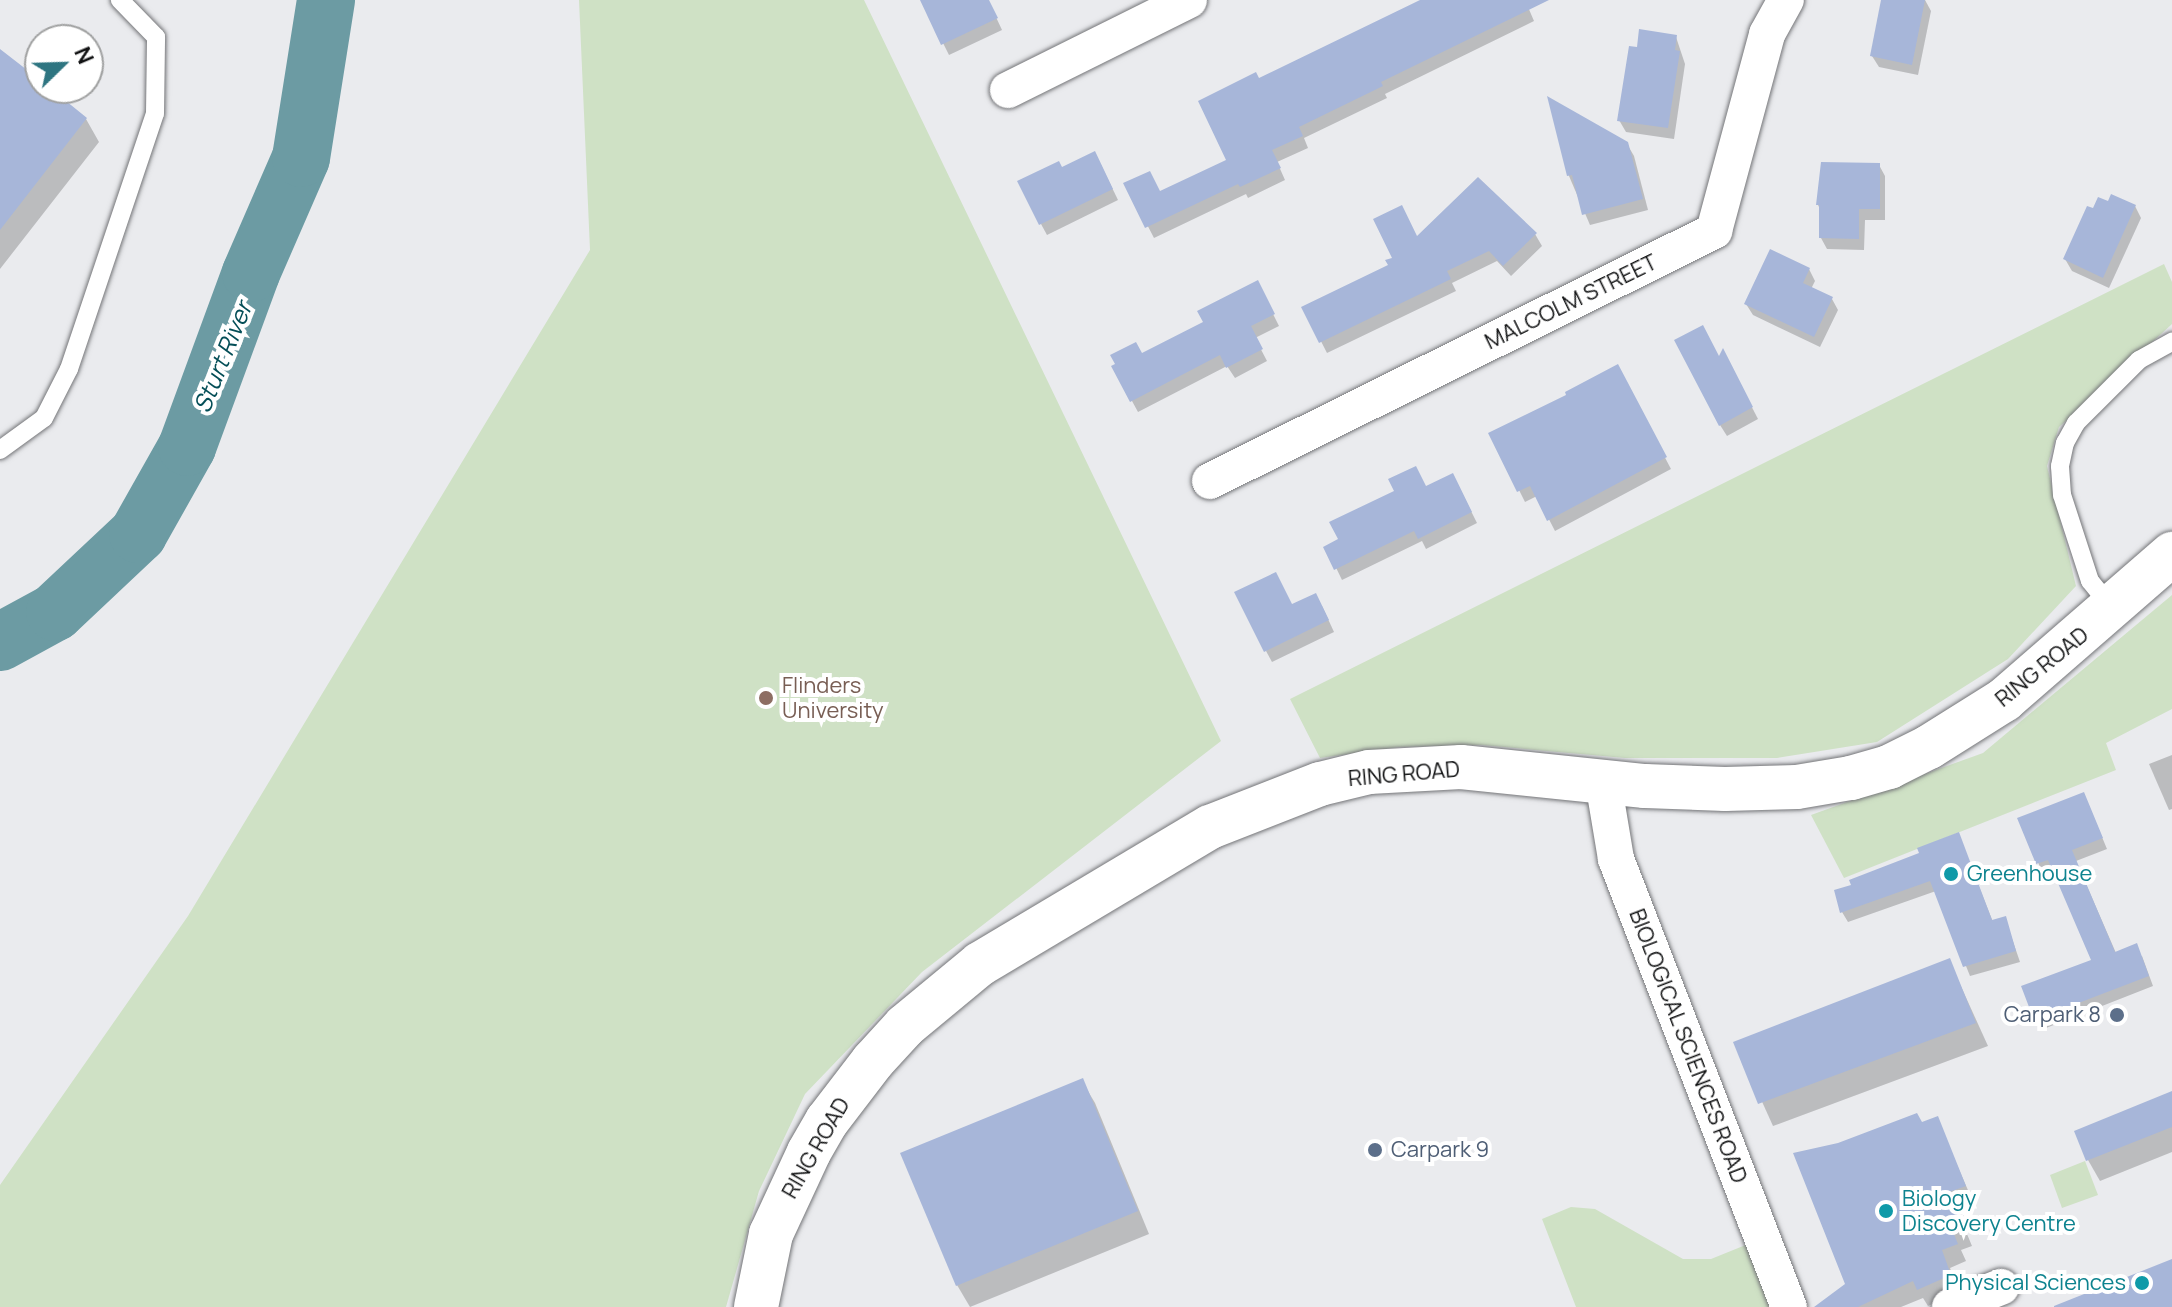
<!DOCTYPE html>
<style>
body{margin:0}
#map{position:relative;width:2172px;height:1307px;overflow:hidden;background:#eaebee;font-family:Manrope,sans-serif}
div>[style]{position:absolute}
.green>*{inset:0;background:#cfe1c5}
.shadow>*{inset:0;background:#0003}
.river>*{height:58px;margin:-29px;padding:0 29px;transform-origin:29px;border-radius:29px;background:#6c9ba3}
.building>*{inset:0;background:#a7b6d9}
.roads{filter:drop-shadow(0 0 2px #747578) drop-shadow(0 0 2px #747578)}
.service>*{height:18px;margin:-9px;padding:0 9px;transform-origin:9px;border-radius:9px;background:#fff}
.minor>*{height:36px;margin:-18px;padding:0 18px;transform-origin:18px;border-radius:18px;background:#fff}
.tertiary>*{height:44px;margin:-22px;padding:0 22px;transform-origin:22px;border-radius:22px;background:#fff}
.dots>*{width:22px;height:22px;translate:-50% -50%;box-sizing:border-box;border:4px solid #fff;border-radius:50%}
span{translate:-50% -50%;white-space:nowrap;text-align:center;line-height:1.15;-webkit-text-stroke:8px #fff;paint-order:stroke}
.street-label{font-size:22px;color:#121314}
.education-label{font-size:22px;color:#785e54}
.left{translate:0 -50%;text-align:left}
.culture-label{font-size:22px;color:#0d838f}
.right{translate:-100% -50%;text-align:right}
.service-label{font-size:22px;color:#4e5e75}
.water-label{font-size:24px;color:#044e57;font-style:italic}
.north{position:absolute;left:24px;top:24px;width:80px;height:80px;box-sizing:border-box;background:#fff;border:2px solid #a0a1a1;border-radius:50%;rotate:67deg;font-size:22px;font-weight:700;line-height:32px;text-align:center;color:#121314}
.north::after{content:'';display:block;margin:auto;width:28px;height:36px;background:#2e7581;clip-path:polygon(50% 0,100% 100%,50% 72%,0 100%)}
</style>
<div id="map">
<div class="green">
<div style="clip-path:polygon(579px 0,864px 0,1221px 741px,922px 972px,805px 1094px,759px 1191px,726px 1307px,0 1307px,0 1185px,188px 916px,590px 250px)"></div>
<div style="clip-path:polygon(2164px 264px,2172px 282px,2172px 324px,2059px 427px,2047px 466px,2076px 586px,2008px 659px,1877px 742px,1777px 758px,1625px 758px,1481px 745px,1399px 747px,1320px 758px,1290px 699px)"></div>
<div style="clip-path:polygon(2172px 595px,2172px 709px,2106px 743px,2116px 770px,1844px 878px,1811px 815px,1983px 753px)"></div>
<div style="clip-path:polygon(2085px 1161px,2098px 1195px,2062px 1208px,2050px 1175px)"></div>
<div style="clip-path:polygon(1571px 1207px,1595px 1209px,1683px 1259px,1711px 1259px,1763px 1238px,1789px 1307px,1576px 1307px,1542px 1219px)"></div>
</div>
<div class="shadow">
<div style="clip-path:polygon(934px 0,988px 0,1002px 30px,949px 55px,924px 5px)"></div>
<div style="clip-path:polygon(1425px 0,1525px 0,1534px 21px,1385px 94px,1387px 98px,1304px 138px,1308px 148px,1277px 162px,1285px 180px,1248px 198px,1246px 194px,1154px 238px,1126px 184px,1160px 194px,1229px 161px,1259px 80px)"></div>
<div style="clip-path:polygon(1883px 0,1925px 0,1931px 11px,1918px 75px,1879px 67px,1872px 56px)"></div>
<div style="clip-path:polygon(1676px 37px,1685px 64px,1674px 139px,1626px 132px,1619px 120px,1639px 49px)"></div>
<div style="clip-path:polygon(0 52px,40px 83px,40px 88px,46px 88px,86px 119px,99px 142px,0 269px)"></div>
<div style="clip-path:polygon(1550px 100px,1627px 144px,1634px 156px,1648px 210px,1590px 225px,1569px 176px)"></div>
<div style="clip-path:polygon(1101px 165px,1118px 200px,1047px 235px,1041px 224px,1062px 170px)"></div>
<div style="clip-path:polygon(1879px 165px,1885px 176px,1885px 220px,1865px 220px,1864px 250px,1827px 249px,1821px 238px,1821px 211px,1818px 205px)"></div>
<div style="clip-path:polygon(2135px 206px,2141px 218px,2109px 288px,2072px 271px,2065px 259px)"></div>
<div style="clip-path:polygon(1535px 234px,1542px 246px,1511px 276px,1497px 261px,1452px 283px,1456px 291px,1327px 353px,1304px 308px,1390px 266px,1417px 239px)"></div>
<div style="clip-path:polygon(1809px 269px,1815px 281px,1811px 289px,1832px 299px,1838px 310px,1820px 347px,1753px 315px,1746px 304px)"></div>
<div style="clip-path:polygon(1263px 294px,1279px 326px,1255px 338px,1267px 361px,1235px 378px,1227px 366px,1138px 412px,1132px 401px,1142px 356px)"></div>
<div style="clip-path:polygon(1719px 359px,1728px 361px,1758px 419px,1727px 436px,1720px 425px)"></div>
<div style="clip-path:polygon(1623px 378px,1671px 469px,1555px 531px,1537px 496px,1525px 502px,1491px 434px)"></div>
<div style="clip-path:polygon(1459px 487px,1477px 523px,1426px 549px,1422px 541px,1342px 580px,1326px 547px,1426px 489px)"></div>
<div style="clip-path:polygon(1322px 606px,1334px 632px,1272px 662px,1266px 651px,1292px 607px)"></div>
<div style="clip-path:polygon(2172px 755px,2172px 809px,2169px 810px,2149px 764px)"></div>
<div style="clip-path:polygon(2084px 794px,2107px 849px,2076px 861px,2116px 953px,2142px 956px,2153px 986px,2041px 1030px,2024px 988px,2094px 961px,2055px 869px,2043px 874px,2020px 820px)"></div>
<div style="clip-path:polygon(1958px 834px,1993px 922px,2005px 918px,2020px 962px,1970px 976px,1936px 891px,1848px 922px,1842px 912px,1921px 854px)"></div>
<div style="clip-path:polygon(1949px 960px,1988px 1046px,1773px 1126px,1736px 1044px)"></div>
<div style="clip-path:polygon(1082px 1081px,1095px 1103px,1149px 1234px,970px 1307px,957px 1285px)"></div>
<div style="clip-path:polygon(2172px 1094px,2172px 1152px,2100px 1181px,2088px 1160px)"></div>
<div style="clip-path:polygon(1937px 1119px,1974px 1204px,1957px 1210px,1972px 1246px,1961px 1250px,1966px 1261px,1950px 1268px,1959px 1292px,1928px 1306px,1923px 1298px,1901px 1307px,1833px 1307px,1847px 1285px,1921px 1125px)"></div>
</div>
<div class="river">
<div style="left:0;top:642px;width:63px;rotate:-28.6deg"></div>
<div style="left:55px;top:612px;width:114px;rotate:-43.2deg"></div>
<div style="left:138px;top:534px;width:100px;rotate:-60.6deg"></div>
<div style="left:187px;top:447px;width:185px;rotate:-69.8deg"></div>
<div style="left:251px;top:273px;width:125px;rotate:-66.5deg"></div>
<div style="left:301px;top:158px;width:160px;rotate:-81deg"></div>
</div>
<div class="building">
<div style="clip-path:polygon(920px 0,989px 0,998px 18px,941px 45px)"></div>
<div style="clip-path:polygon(1420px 0,1549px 0,1381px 82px,1383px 86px,1299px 127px,1303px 136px,1272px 150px,1281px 168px,1240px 187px,1238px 184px,1145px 228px,1123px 183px,1150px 171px,1160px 191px,1226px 160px,1198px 101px,1256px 72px,1259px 78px)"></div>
<div style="clip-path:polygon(1881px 0,1925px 0,1912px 65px,1870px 56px)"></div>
<div style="clip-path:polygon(1639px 29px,1677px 35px,1675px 50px,1680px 51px,1668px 128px,1617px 121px,1629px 46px,1637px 47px)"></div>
<div style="clip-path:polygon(0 49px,40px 80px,40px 88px,50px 88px,87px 118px,0 230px)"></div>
<div style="clip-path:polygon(1547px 96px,1628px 142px,1643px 199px,1582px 215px,1572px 175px,1567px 176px)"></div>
<div style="clip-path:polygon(1095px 151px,1113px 189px,1039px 225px,1017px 181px,1059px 161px,1062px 167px)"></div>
<div style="clip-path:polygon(1821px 162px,1880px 163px,1880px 209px,1859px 209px,1859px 239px,1819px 238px,1819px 205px,1816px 205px)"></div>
<div style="clip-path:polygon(1478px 177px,1537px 233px,1503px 266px,1489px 251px,1447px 271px,1451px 279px,1319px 343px,1301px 307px,1388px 265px,1385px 260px,1392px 258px,1373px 219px,1402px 205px,1417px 236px)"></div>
<div style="clip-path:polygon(2111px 194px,2136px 205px,2103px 278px,2063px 259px,2087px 206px,2093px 208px,2098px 197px,2108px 201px)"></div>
<div style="clip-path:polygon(1770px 249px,1810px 268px,1803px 283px,1833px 297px,1814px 337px,1744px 304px)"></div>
<div style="clip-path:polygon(1258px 280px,1275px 314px,1251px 326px,1263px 349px,1226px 368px,1220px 355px,1130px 402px,1111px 366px,1115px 364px,1110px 355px,1136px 342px,1142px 353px,1203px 322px,1197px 311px)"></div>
<div style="clip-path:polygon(1703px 325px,1719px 356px,1723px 348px,1753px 407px,1719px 426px,1674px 340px)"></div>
<div style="clip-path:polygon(1618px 364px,1667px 457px,1547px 521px,1530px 486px,1517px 492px,1488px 433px,1566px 395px,1565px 392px)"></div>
<div style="clip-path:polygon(1416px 466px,1426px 486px,1453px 473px,1472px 512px,1418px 539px,1414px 531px,1334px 570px,1323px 547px,1338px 539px,1329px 522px,1394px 491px,1388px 479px)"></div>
<div style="clip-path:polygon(1276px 572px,1292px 604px,1316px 593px,1329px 620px,1264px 652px,1234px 592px)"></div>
<div style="clip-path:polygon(2084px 792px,2103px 838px,2072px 850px,2115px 952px,2137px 943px,2149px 976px,2034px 1020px,2021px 986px,2091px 960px,2048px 860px,2036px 864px,2017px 818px)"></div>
<div style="clip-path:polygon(1959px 832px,1992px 920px,2006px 916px,2016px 951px,1963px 967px,1930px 881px,1840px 913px,1834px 890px,1851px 885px,1849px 880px,1919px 853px,1917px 848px)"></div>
<div style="clip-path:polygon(1950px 958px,1976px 1023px,1758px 1104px,1733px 1042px)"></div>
<div style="clip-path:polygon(1083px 1078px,1138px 1211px,956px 1286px,900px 1153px)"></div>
<div style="clip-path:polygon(2172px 1091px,2172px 1127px,2086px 1161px,2074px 1131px)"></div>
<div style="clip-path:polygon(1917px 1113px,1922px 1122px,1938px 1116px,1966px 1186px,1949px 1192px,1964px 1229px,1953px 1232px,1958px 1244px,1942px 1250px,1951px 1275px,1917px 1290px,1913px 1281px,1858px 1307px,1814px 1307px,1845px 1284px,1793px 1153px,1838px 1143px)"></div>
<div style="clip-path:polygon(2172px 1259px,2172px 1307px,2054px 1307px,2054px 1306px)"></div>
</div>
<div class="roads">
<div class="service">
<div style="left:0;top:450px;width:54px;rotate:-36deg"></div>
<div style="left:44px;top:418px;width:55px;rotate:-63deg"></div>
<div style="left:69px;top:369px;width:270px;rotate:-71.4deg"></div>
<div style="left:155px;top:113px;width:76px;rotate:-89.2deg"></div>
<div style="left:156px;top:37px;width:52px;rotate:-134.2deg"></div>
<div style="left:2112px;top:608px;width:35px;rotate:-129deg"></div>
<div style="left:2090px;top:581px;width:90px;rotate:-108deg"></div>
<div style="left:2062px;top:495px;width:29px;rotate:-94deg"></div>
<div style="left:2060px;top:466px;width:24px;rotate:-78deg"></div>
<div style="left:2065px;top:443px;width:23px;rotate:-61deg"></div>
<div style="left:2076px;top:423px;width:89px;rotate:-45deg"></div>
<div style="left:2139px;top:360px;width:38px;rotate:-29deg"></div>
</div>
<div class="minor">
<div style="left:1008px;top:90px;width:202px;rotate:-26.4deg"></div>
<div style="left:1210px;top:481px;width:563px;rotate:-26.38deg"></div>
<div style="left:1714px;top:231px;width:204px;rotate:-74.9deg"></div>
<div style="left:1767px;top:34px;width:39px;rotate:-61deg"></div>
<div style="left:1603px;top:781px;width:79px;rotate:80.5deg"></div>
<div style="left:1616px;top:859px;width:480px;rotate:68.9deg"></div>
<div style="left:1950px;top:1307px;width:55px;rotate:-21.4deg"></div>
</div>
<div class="tertiary">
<div style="left:756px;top:1307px;width:75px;rotate:-78.4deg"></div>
<div style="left:771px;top:1234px;width:90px;rotate:-65.1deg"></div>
<div style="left:809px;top:1152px;width:36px;rotate:-60deg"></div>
<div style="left:827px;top:1121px;width:76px;rotate:-52.5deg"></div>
<div style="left:873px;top:1061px;width:47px;rotate:-47.6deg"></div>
<div style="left:905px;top:1026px;width:97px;rotate:-39.6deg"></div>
<div style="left:980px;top:964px;width:268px;rotate:-30.8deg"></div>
<div style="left:1210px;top:827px;width:118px;rotate:-21.4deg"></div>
<div style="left:1320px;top:784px;width:50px;rotate:-13.8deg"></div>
<div style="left:1369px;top:772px;width:92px;rotate:-3.1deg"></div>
<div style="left:1461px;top:767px;width:185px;rotate:5.9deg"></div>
<div style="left:1645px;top:786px;width:80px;rotate:2.1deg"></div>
<div style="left:1725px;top:789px;width:72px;rotate:-1.6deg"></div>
<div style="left:1797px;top:787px;width:55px;rotate:-9.5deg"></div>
<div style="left:1851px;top:778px;width:40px;rotate:-16deg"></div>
<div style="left:1889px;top:767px;width:45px;rotate:-26.6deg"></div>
<div style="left:1929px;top:747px;width:89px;rotate:-32.1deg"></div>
<div style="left:2004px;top:700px;width:223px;rotate:-41deg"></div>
</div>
</div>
<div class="dots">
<div style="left:766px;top:698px;background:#8d6e63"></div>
<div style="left:1951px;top:874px;background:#0f9aa8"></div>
<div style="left:2117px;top:1015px;background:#5c6f8a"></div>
<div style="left:1375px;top:1150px;background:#5c6f8a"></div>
<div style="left:1886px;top:1211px;background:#0f9aa8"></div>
<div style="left:2142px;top:1283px;background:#0f9aa8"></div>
</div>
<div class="street-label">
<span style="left:1571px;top:302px;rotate:-26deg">MALCOLM STREET</span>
<span style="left:2042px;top:667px;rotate:-39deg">RING ROAD</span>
<span style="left:1404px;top:774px;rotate:-5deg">RING ROAD</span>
<span style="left:1688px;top:1046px;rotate:69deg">BIOLOGICAL SCIENCES ROAD</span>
<span style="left:816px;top:1148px;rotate:-60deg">RING ROAD</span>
</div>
<div class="education-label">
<span class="left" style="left:782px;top:698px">Flinders<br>University</span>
</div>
<div class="culture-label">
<span class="left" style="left:1967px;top:874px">Greenhouse</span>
<span class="left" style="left:1902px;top:1211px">Biology<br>Discovery Centre</span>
<span class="right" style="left:2126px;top:1283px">Physical Sciences</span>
</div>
<div class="service-label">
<span class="right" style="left:2101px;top:1015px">Carpark 8</span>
<span class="left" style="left:1391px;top:1150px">Carpark 9</span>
</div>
<div class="water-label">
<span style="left:222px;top:357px;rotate:-68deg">Sturt River</span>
</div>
<div class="north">N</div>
</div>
